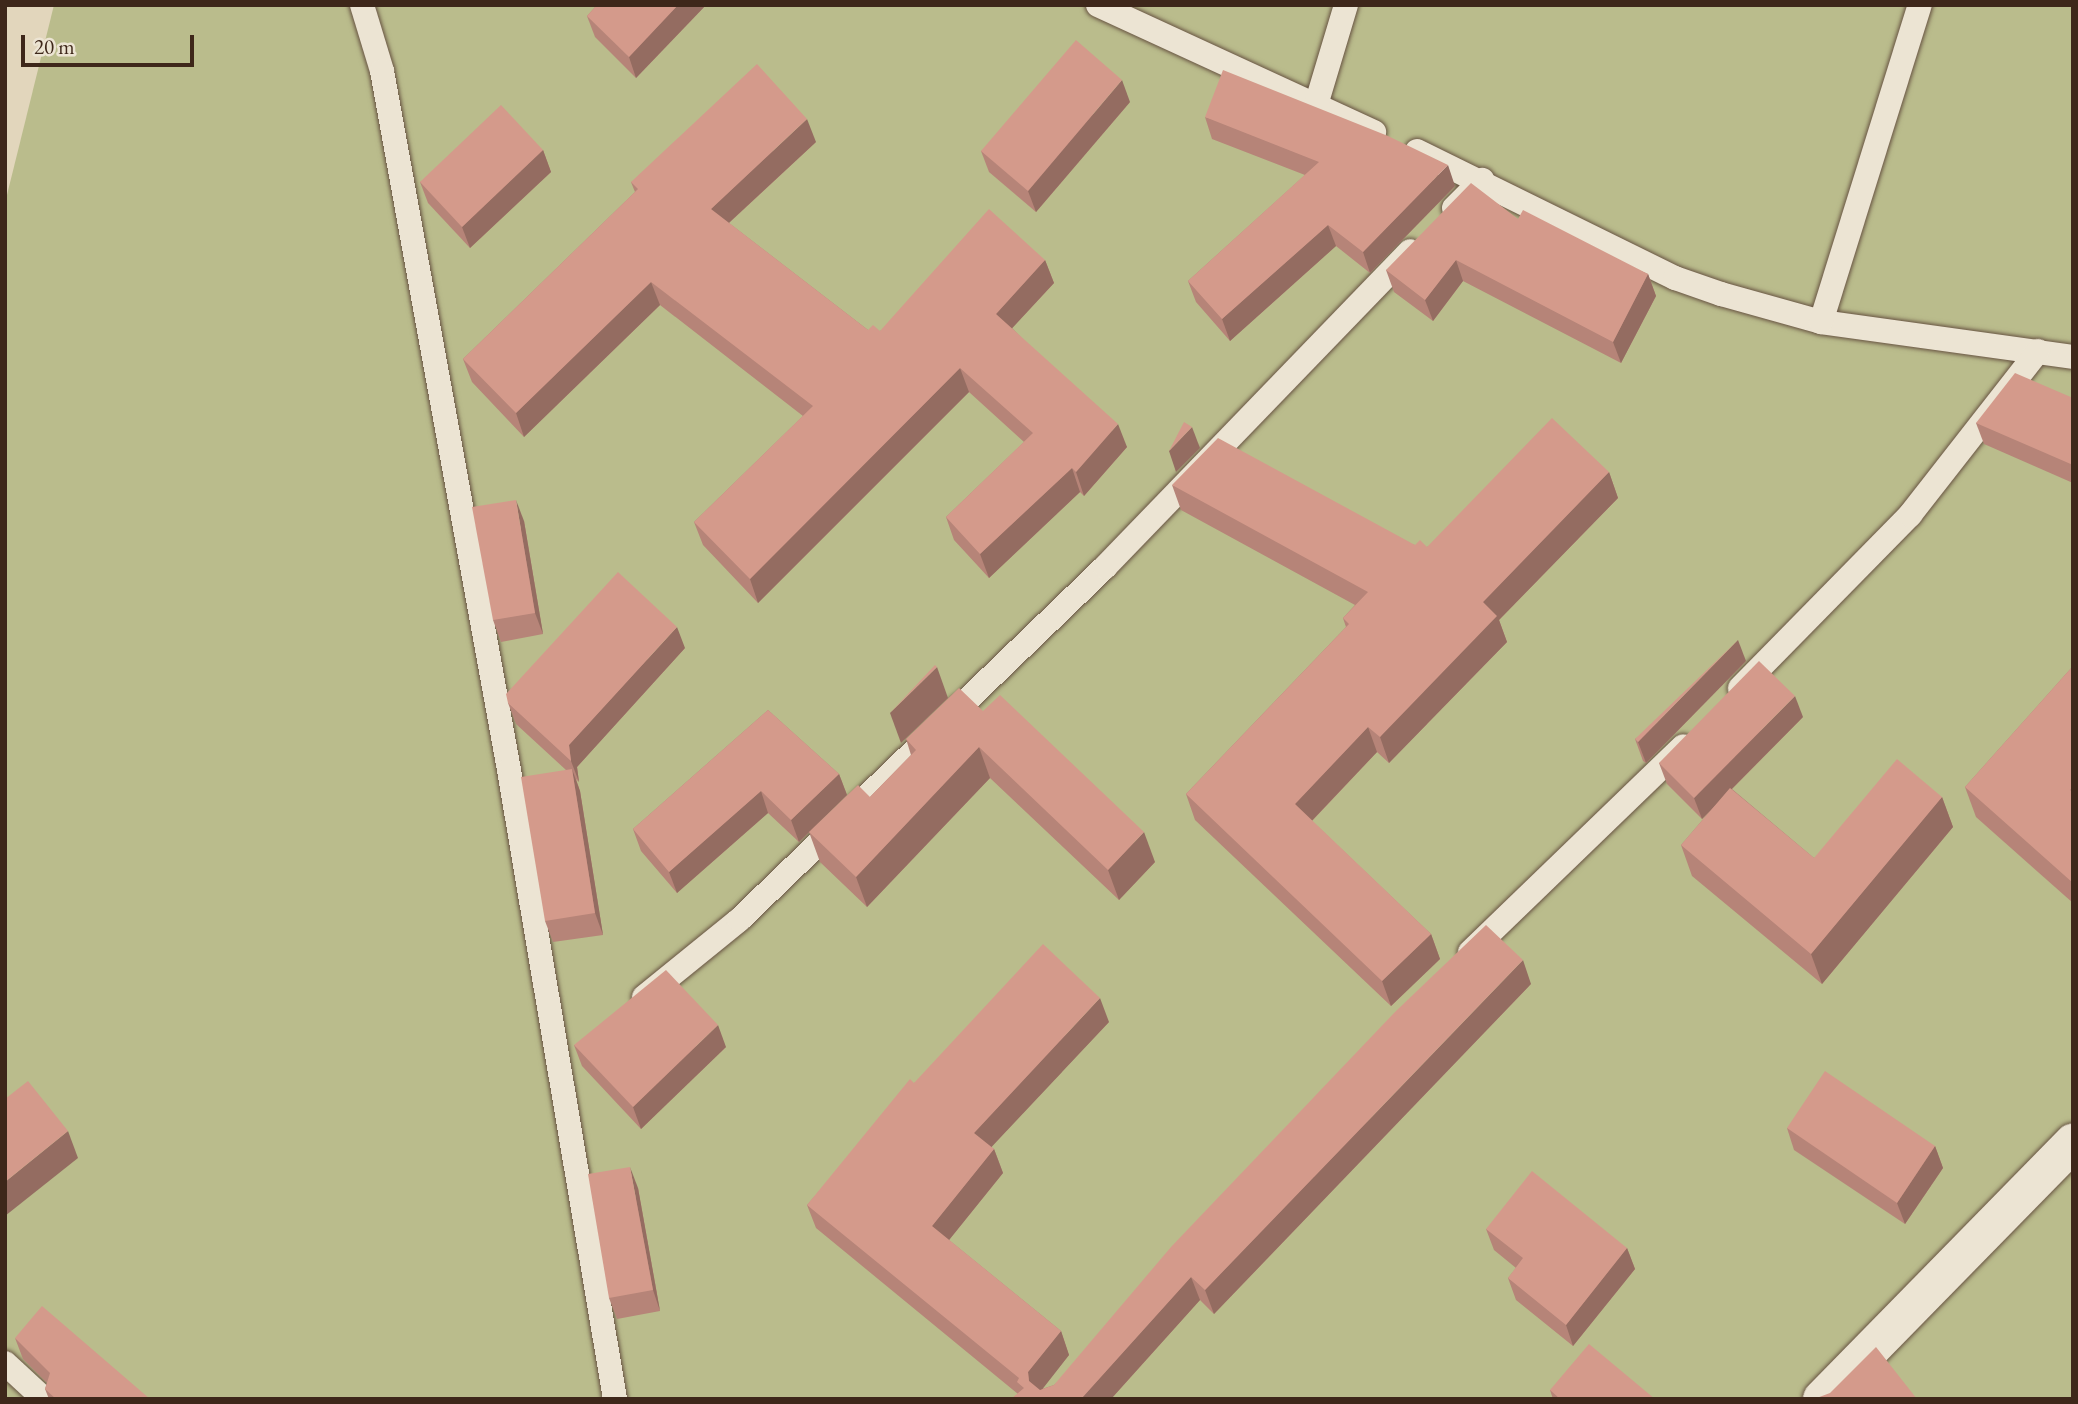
<!DOCTYPE html>
<style>
body{margin:0}
#map{position:relative;width:2078px;height:1404px;overflow:hidden;background:#e2d6bc;font-family:"EB Garamond",serif}
div>[style]{position:absolute}
.green>*{inset:0;background:#babc8c}
.roads{filter:drop-shadow(0 0 2px #675342) drop-shadow(0 0 2px #675342)}
.lane>*{height:24px;margin:-12px;padding:0 12px;transform-origin:12px;border-radius:12px;background:#ece4d3}
.street>*{height:38px;margin:-19px;padding:0 19px;transform-origin:19px;border-radius:19px;background:#ece4d3}
.wall>*{inset:0;background:#b68478}
.shaded-wall>*{inset:0;background:#946c61}
.building>*{inset:0;background:#d49a8b}
span{translate:-50% -50%;white-space:nowrap;text-align:center;line-height:1.15;-webkit-text-stroke:5px #ece4d3;paint-order:stroke}
.frame{position:absolute;inset:0;border:7px solid #3e271a;pointer-events:none}
.scale{position:absolute;left:21px;top:35px;width:173px;height:32px;box-sizing:border-box;border:4px solid #3e271a;border-top:0;padding-left:9px;font-size:21px;line-height:24px;white-space:nowrap;color:#3e271a;-webkit-text-stroke:5px #ece4d3;paint-order:stroke}
</style>
<div id="map">
<div class="green">
<div style="clip-path:polygon(54px 5px,2073px 5px,2073px 1399px,5px 1399px,5px 203px)"></div>
</div>
<div class="roads">
<div class="lane">
<div style="left:362px;top:5px;width:69px;rotate:73.1deg"></div>
<div style="left:382px;top:71px;width:710px;rotate:79.7deg"></div>
<div style="left:509px;top:770px;width:638px;rotate:80.43deg"></div>
<div style="left:1098px;top:5px;width:304px;rotate:24.7deg"></div>
<div style="left:1316px;top:105px;width:104px;rotate:-73.3deg"></div>
<div style="left:1417px;top:151px;width:288px;rotate:26.2deg"></div>
<div style="left:1675px;top:278px;width:49px;rotate:19.2deg"></div>
<div style="left:1721px;top:294px;width:104px;rotate:15.6deg"></div>
<div style="left:1821px;top:322px;width:254px;rotate:7.9deg"></div>
<div style="left:1454px;top:208px;width:40px;rotate:-45deg"></div>
<div style="left:1821px;top:322px;width:332px;rotate:-72.7deg"></div>
<div style="left:1740px;top:688px;width:243px;rotate:-45.5deg"></div>
<div style="left:1910px;top:515px;width:208px;rotate:-52deg"></div>
<div style="left:1470px;top:952px;width:296px;rotate:-44deg"></div>
<div style="left:644px;top:997px;width:122px;rotate:-39deg"></div>
<div style="left:739px;top:920px;width:508px;rotate:-43.96deg"></div>
<div style="left:1105px;top:567px;width:439px;rotate:-46deg"></div>
<div style="left:5px;top:1363px;width:53px;rotate:42.7deg"></div>
</div>
<div class="street">
<div style="left:1822px;top:1399px;width:359px;rotate:-45.6deg"></div>
</div>
</div>
<div class="wall">
<div style="clip-path:polygon(597px 5px,706px 5px,636px 78px,595px 37px,587px 16px)"></div>
<div style="clip-path:polygon(1130px 102px,1036px 212px,989px 172px,981px 151px)"></div>
<div style="clip-path:polygon(1205px 117px,1455px 186px,1370px 273px,1336px 246px,1230px 341px,1196px 302px,1188px 281px,1305px 175px,1212px 139px)"></div>
<div style="clip-path:polygon(816px 142px,729px 223px,868px 330px,880px 331px,1045px 260px,1054px 283px,1012px 328px,1127px 447px,1084px 496px,1080px 492px,989px 578px,954px 540px,946px 517px,1024px 442px,969px 392px,758px 603px,703px 545px,694px 522px,803px 416px,660px 305px,524px 437px,472px 382px,463px 359px,635px 192px,631px 182px)"></div>
<div style="clip-path:polygon(543px 150px,551px 172px,470px 248px,428px 203px,420px 182px)"></div>
<div style="clip-path:polygon(1518px 219px,1648px 274px,1656px 296px,1621px 363px,1463px 281px,1433px 321px,1394px 292px,1386px 270px)"></div>
<div style="clip-path:polygon(2073px 398px,2073px 483px,1984px 444px,1976px 423px)"></div>
<div style="clip-path:polygon(1609px 472px,1618px 498px,1499px 620px,1507px 642px,1389px 763px,1377px 752px,1312px 821px,1431px 934px,1440px 959px,1391px 1006px,1195px 820px,1186px 794px,1346px 627px,1343px 618px,1355px 605px,1181px 510px,1172px 485px,1415px 545px,1427px 547px)"></div>
<div style="clip-path:polygon(524px 521px,543px 634px,501px 642px,493px 620px)"></div>
<div style="clip-path:polygon(685px 648px,577px 767px,579px 782px,576px 779px,580px 791px,603px 935px,553px 942px,545px 921px,566px 770px,516px 724px,508px 703px)"></div>
<div style="clip-path:polygon(1746px 661px,1646px 763px,1643px 761px,1635px 739px)"></div>
<div style="clip-path:polygon(2073px 666px,2073px 903px,1976px 817px,1965px 787px)"></div>
<div style="clip-path:polygon(768px 710px,839px 774px,847px 795px,799px 842px,768px 813px,677px 893px,641px 851px,633px 829px)"></div>
<div style="clip-path:polygon(983px 711px,1155px 862px,1119px 900px,990px 778px,867px 907px,820px 862px,809px 832px,870px 797px,911px 755px,906px 739px)"></div>
<div style="clip-path:polygon(1803px 717px,1732px 789px,1814px 858px,1942px 797px,1953px 827px,1822px 984px,1692px 876px,1681px 845px,1711px 810px,1702px 819px,1667px 784px,1659px 763px)"></div>
<div style="clip-path:polygon(1531px 984px,1214px 1314px,1200px 1300px,1111px 1399px,1011px 1399px,1018px 1394px,816px 1228px,807px 1205px,914px 1083px,1109px 1022px,991px 1147px,994px 1149px,1003px 1173px,949px 1240px,1061px 1331px,1069px 1355px,1042px 1389px,1054px 1385px)"></div>
<div style="clip-path:polygon(574px 1045px,726px 1047px,641px 1129px,582px 1066px)"></div>
<div style="clip-path:polygon(1787px 1128px,1935px 1146px,1943px 1168px,1905px 1224px,1794px 1150px)"></div>
<div style="clip-path:polygon(638px 1188px,660px 1311px,617px 1319px,609px 1298px)"></div>
<div style="clip-path:polygon(1486px 1229px,1627px 1248px,1635px 1269px,1573px 1346px,1516px 1300px,1508px 1278px,1516px 1268px,1494px 1250px)"></div>
<div style="clip-path:polygon(15px 1338px,150px 1399px,49px 1399px,45px 1389px,47px 1383px,23px 1359px)"></div>
<div style="clip-path:polygon(1550px 1390px,1655px 1399px,1553px 1399px)"></div>
</div>
<div class="shaded-wall">
<div style="clip-path:polygon(678px 5px,706px 5px,636px 78px,629px 57px)"></div>
<div style="clip-path:polygon(1122px 80px,1130px 102px,1036px 212px,1028px 191px)"></div>
<div style="clip-path:polygon(807px 119px,816px 142px,719px 232px,711px 209px)"></div>
<div style="clip-path:polygon(543px 150px,551px 172px,470px 248px,462px 227px)"></div>
<div style="clip-path:polygon(1448px 165px,1455px 186px,1370px 273px,1363px 252px)"></div>
<div style="clip-path:polygon(1328px 225px,1336px 246px,1230px 341px,1222px 319px)"></div>
<div style="clip-path:polygon(1045px 260px,1054px 283px,1004px 337px,996px 314px)"></div>
<div style="clip-path:polygon(1456px 260px,1463px 281px,1433px 321px,1425px 300px)"></div>
<div style="clip-path:polygon(1648px 274px,1656px 296px,1621px 363px,1613px 342px)"></div>
<div style="clip-path:polygon(651px 282px,660px 305px,524px 437px,516px 413px)"></div>
<div style="clip-path:polygon(960px 368px,969px 392px,758px 603px,750px 579px)"></div>
<div style="clip-path:polygon(1118px 424px,1127px 447px,1084px 496px,1076px 472px)"></div>
<div style="clip-path:polygon(1192px 427px,1200px 448px,1176px 472px,1169px 451px)"></div>
<div style="clip-path:polygon(1072px 468px,1080px 492px,989px 578px,980px 554px)"></div>
<div style="clip-path:polygon(1609px 472px,1618px 498px,1499px 620px,1507px 642px,1389px 763px,1380px 737px,1483px 602px)"></div>
<div style="clip-path:polygon(516px 500px,524px 521px,543px 634px,535px 613px)"></div>
<div style="clip-path:polygon(677px 627px,685px 648px,577px 767px,579px 782px,571px 761px,569px 745px)"></div>
<div style="clip-path:polygon(1738px 640px,1746px 661px,1646px 763px,1638px 742px)"></div>
<div style="clip-path:polygon(937px 667px,948px 698px,901px 743px,890px 713px)"></div>
<div style="clip-path:polygon(1795px 696px,1803px 717px,1702px 819px,1694px 798px)"></div>
<div style="clip-path:polygon(1368px 727px,1377px 752px,1304px 829px,1295px 804px)"></div>
<div style="clip-path:polygon(979px 747px,990px 778px,867px 907px,856px 877px)"></div>
<div style="clip-path:polygon(572px 769px,580px 791px,603px 935px,595px 913px)"></div>
<div style="clip-path:polygon(839px 774px,847px 795px,799px 842px,791px 820px)"></div>
<div style="clip-path:polygon(761px 791px,768px 813px,677px 893px,669px 872px)"></div>
<div style="clip-path:polygon(1942px 797px,1953px 827px,1822px 984px,1811px 954px)"></div>
<div style="clip-path:polygon(1144px 832px,1155px 862px,1119px 900px,1108px 870px)"></div>
<div style="clip-path:polygon(1431px 934px,1440px 959px,1391px 1006px,1382px 981px)"></div>
<div style="clip-path:polygon(1523px 960px,1531px 984px,1214px 1314px,1205px 1290px)"></div>
<div style="clip-path:polygon(1100px 998px,1109px 1022px,983px 1156px,974px 1133px)"></div>
<div style="clip-path:polygon(718px 1025px,726px 1047px,641px 1129px,633px 1107px)"></div>
<div style="clip-path:polygon(68px 1131px,78px 1158px,5px 1216px,5px 1182px)"></div>
<div style="clip-path:polygon(1935px 1146px,1943px 1168px,1905px 1224px,1897px 1203px)"></div>
<div style="clip-path:polygon(994px 1149px,1003px 1173px,941px 1250px,932px 1226px)"></div>
<div style="clip-path:polygon(630px 1167px,638px 1188px,660px 1311px,653px 1290px)"></div>
<div style="clip-path:polygon(1627px 1248px,1635px 1269px,1573px 1346px,1566px 1325px)"></div>
<div style="clip-path:polygon(1191px 1277px,1200px 1300px,1111px 1399px,1081px 1399px)"></div>
<div style="clip-path:polygon(1061px 1331px,1069px 1355px,1037px 1396px,1029px 1381px,1028px 1372px)"></div>
</div>
<div class="building">
<div style="clip-path:polygon(597px 5px,678px 5px,629px 57px,587px 16px)"></div>
<div style="clip-path:polygon(1076px 40px,1122px 80px,1028px 191px,981px 151px)"></div>
<div style="clip-path:polygon(757px 64px,807px 119px,711px 209px,868px 330px,873px 325px,880px 331px,989px 209px,1045px 260px,996px 314px,1118px 424px,1076px 472px,1072px 468px,980px 554px,946px 517px,1033px 433px,960px 368px,750px 579px,694px 522px,813px 406px,651px 282px,516px 413px,463px 359px,638px 189px,631px 182px)"></div>
<div style="clip-path:polygon(1223px 70px,1388px 136px,1448px 165px,1363px 252px,1328px 225px,1222px 319px,1188px 281px,1319px 162px,1205px 117px)"></div>
<div style="clip-path:polygon(501px 105px,543px 150px,462px 227px,420px 182px)"></div>
<div style="clip-path:polygon(1471px 183px,1518px 219px,1523px 210px,1648px 274px,1613px 342px,1456px 260px,1425px 300px,1386px 270px)"></div>
<div style="clip-path:polygon(2015px 373px,2073px 398px,2073px 465px,1976px 423px)"></div>
<div style="clip-path:polygon(1552px 418px,1609px 472px,1483px 602px,1497px 616px,1380px 737px,1368px 727px,1295px 804px,1431px 934px,1382px 981px,1186px 794px,1349px 624px,1343px 618px,1368px 592px,1172px 485px,1218px 438px,1415px 545px,1420px 540px,1427px 547px)"></div>
<div style="clip-path:polygon(1184px 422px,1192px 427px,1169px 451px)"></div>
<div style="clip-path:polygon(516px 500px,535px 613px,493px 620px,472px 507px)"></div>
<div style="clip-path:polygon(618px 572px,677px 627px,569px 745px,571px 761px,508px 703px,506px 694px)"></div>
<div style="clip-path:polygon(1738px 640px,1638px 742px,1635px 739px)"></div>
<div style="clip-path:polygon(1759px 661px,1795px 696px,1694px 798px,1659px 763px)"></div>
<div style="clip-path:polygon(935px 665px,937px 667px,890px 713px)"></div>
<div style="clip-path:polygon(2073px 666px,2073px 787px,2070px 790px,2073px 792px,2073px 883px,1965px 787px)"></div>
<div style="clip-path:polygon(959px 688px,983px 711px,1000px 695px,1144px 832px,1108px 870px,979px 747px,856px 877px,809px 832px,858px 785px,870px 797px,916px 750px,906px 739px)"></div>
<div style="clip-path:polygon(768px 710px,839px 774px,791px 820px,761px 791px,669px 872px,633px 829px)"></div>
<div style="clip-path:polygon(1897px 759px,1942px 797px,1811px 954px,1681px 845px,1730px 788px,1814px 858px)"></div>
<div style="clip-path:polygon(572px 769px,595px 913px,545px 921px,521px 777px)"></div>
<div style="clip-path:polygon(1486px 925px,1523px 960px,1205px 1290px,1191px 1277px,1081px 1399px,1011px 1399px,1024px 1388px,1017px 1382px,1019px 1378px,807px 1205px,910px 1079px,914px 1083px,1043px 944px,1100px 998px,974px 1133px,994px 1149px,932px 1226px,1061px 1331px,1028px 1372px,1029px 1381px,1040px 1390px,1054px 1385px,1171px 1247px,1395px 1012px)"></div>
<div style="clip-path:polygon(666px 970px,718px 1025px,633px 1107px,574px 1045px)"></div>
<div style="clip-path:polygon(1825px 1071px,1935px 1146px,1897px 1203px,1787px 1128px)"></div>
<div style="clip-path:polygon(28px 1081px,68px 1131px,5px 1182px,5px 1099px)"></div>
<div style="clip-path:polygon(630px 1167px,653px 1290px,609px 1298px,588px 1174px)"></div>
<div style="clip-path:polygon(1532px 1171px,1627px 1248px,1566px 1325px,1508px 1278px,1523px 1258px,1486px 1229px)"></div>
<div style="clip-path:polygon(42px 1306px,150px 1399px,56px 1399px,45px 1389px,50px 1373px,15px 1338px)"></div>
<div style="clip-path:polygon(1589px 1344px,1655px 1399px,1560px 1399px,1550px 1390px)"></div>
<div style="clip-path:polygon(1876px 1347px,1917px 1399px,1814px 1399px,1830px 1393px)"></div>
</div>
<div class="frame"></div>
<div class="scale">20 m</div>
</div>
